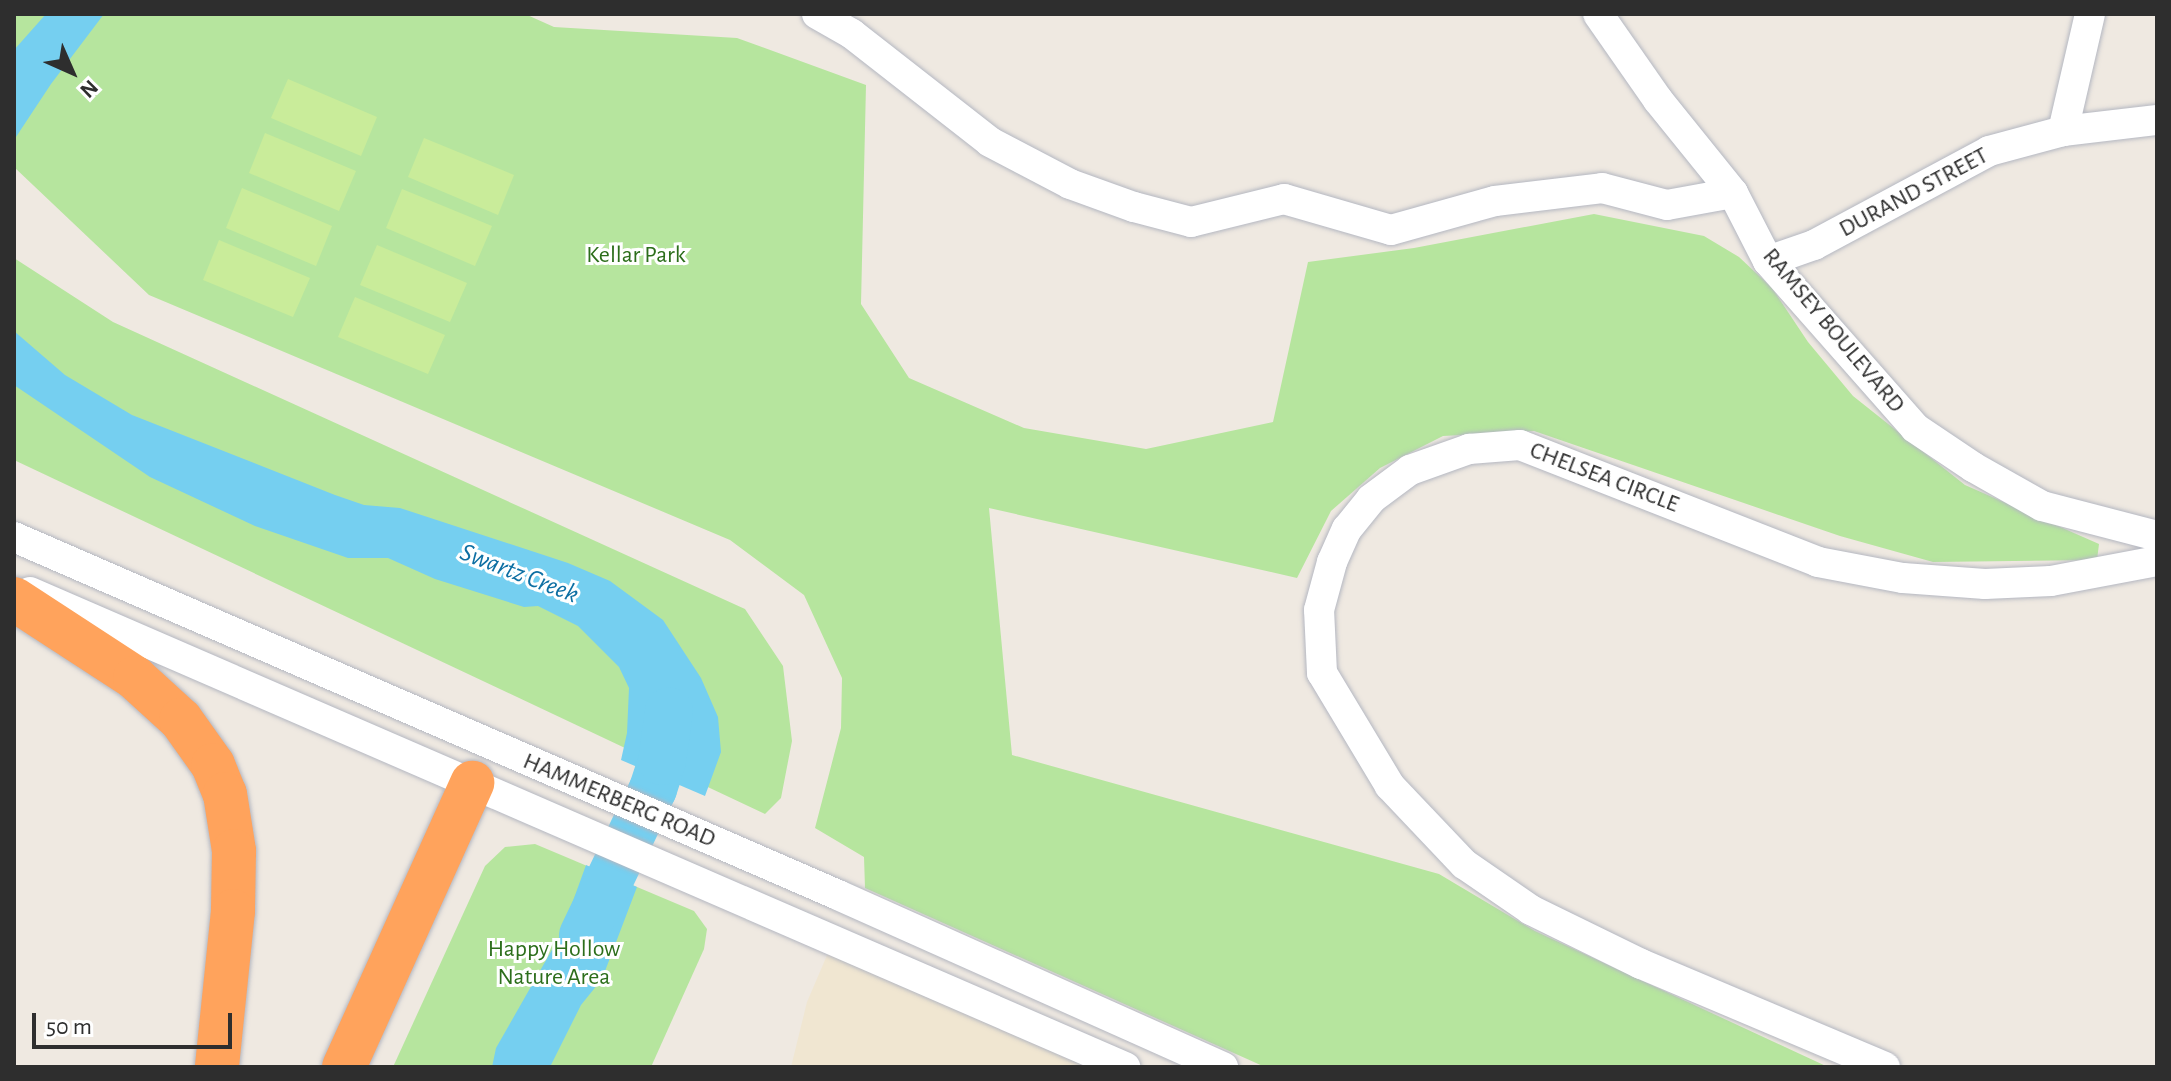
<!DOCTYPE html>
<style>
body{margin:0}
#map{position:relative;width:2171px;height:1081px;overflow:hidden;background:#efe9e1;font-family:"Alegreya Sans",sans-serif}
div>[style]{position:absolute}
.education>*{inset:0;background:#f0e6d1}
.green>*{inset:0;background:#b6e59e}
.pitch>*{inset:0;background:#c9ec9a}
.water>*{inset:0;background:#75cff0}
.river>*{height:48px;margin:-24px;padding:0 24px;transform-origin:24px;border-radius:24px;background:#75cff0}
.roads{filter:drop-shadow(0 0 2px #b4b7c1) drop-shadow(0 0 2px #b4b7c1)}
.minor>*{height:30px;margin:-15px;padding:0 15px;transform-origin:15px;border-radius:15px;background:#fff}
.highway>*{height:44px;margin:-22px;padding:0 22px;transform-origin:22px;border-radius:22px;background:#ffa35c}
span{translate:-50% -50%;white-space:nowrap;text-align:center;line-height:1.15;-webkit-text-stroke:6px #fff;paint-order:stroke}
.street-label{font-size:24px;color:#2e2e2e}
.park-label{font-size:24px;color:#2c6e1b}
.water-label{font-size:26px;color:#0d6fa3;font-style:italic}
.frame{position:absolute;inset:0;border:16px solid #2e2e2e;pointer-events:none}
.north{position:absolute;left:32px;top:32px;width:80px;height:80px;-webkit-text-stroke:6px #fff;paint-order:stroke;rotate:135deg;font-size:22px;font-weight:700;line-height:32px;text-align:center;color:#2e2e2e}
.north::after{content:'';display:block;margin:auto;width:28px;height:36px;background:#2e2e2e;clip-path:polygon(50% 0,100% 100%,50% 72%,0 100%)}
.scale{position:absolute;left:32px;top:1013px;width:200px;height:36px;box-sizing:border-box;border:4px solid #2e2e2e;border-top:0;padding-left:10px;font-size:24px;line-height:28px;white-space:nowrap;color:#2e2e2e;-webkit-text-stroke:6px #fff;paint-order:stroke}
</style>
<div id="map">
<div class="education">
<div style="clip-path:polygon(828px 953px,1087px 1067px,791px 1067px,807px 1002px)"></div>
</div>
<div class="green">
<div style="clip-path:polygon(14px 14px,525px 14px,554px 27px,737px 38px,866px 85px,861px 304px,909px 378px,1024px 428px,1146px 449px,1273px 422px,1308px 262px,1414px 248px,1594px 214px,1704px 236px,1739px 257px,1772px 288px,1808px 342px,1853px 396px,1965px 485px,2099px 544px,2097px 560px,1933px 562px,1840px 536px,1534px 431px,1443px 436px,1380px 468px,1331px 511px,1297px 578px,989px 508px,1012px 755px,1439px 874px,1535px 931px,1828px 1067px,1265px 1067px,865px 888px,864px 857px,815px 828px,841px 728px,842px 678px,804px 595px,730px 540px,149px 295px,14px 167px)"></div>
<div style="clip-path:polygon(14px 258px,113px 322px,745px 609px,783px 666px,792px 741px,781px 798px,765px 814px,14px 460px)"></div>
<div style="clip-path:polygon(535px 844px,694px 911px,707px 929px,704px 949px,651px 1067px,393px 1067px,485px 866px,505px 847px)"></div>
</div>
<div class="pitch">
<div style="clip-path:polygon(288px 79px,377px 117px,361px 156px,271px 118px)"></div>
<div style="clip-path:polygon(265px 133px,356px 171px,339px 211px,249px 173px)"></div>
<div style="clip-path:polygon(424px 138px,514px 175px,498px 215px,408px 177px)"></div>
<div style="clip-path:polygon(242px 188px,332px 226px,316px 266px,226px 228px)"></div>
<div style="clip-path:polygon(402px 189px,492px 226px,475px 266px,386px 228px)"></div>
<div style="clip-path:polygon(219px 240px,310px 278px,293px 317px,203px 280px)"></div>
<div style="clip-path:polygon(377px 245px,467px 283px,450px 322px,360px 285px)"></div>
<div style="clip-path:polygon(355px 297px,445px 335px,428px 374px,338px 337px)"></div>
</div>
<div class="water">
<div style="clip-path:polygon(46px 14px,104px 14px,51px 84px,14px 140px,14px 50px)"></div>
<div style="clip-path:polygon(14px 331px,65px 375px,132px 415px,335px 495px,364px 505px,400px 508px,568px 563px,610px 581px,663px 620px,701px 678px,718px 717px,721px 752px,705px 796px,621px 760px,627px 733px,629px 688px,619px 667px,578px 626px,538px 606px,524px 607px,435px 579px,388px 558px,348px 558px,255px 526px,150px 477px,14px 385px)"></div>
<div style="clip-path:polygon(586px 865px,637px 887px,602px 979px,581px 1005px,550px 1067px,492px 1067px,496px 1048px,561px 934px)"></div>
</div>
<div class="river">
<div style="left:583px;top:935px;width:162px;rotate:-64.4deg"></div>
<div style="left:653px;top:789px;width:29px;rotate:-72deg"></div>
<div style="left:662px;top:761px;width:50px;rotate:-82deg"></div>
</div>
<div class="roads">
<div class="minor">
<div style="left:817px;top:14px;width:40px;rotate:29.7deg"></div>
<div style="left:852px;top:34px;width:175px;rotate:38deg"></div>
<div style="left:990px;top:142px;width:90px;rotate:27.7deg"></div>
<div style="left:1070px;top:184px;width:68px;rotate:19.8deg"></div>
<div style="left:1134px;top:207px;width:59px;rotate:14.7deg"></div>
<div style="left:1191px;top:222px;width:96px;rotate:-13.9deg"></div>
<div style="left:1284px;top:199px;width:111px;rotate:16.2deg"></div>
<div style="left:1391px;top:230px;width:108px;rotate:-15.6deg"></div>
<div style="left:1495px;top:201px;width:108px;rotate:-6.9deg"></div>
<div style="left:1602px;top:188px;width:67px;rotate:14.7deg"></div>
<div style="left:1667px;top:205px;width:67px;rotate:-10.3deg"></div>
<div style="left:1598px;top:14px;width:105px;rotate:55.1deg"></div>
<div style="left:1658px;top:100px;width:119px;rotate:51.1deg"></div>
<div style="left:1733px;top:193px;width:76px;rotate:62.8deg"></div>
<div style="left:1768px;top:261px;width:222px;rotate:48.6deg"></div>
<div style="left:1915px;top:428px;width:70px;rotate:33.9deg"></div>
<div style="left:1973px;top:467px;width:79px;rotate:29.5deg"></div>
<div style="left:2042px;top:506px;width:119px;rotate:14.6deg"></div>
<div style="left:2063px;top:131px;width:120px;rotate:-77deg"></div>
<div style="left:1768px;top:261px;width:49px;rotate:-19.2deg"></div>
<div style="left:1814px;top:245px;width:199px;rotate:-28.2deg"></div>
<div style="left:1989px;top:151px;width:77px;rotate:-15.1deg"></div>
<div style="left:2063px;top:131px;width:95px;rotate:-6.7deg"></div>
<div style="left:14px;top:537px;width:898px;rotate:23.48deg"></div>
<div style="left:838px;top:895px;width:422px;rotate:24.1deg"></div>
<div style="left:30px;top:592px;width:1194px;rotate:23.45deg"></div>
<div style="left:1885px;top:1067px;width:265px;rotate:-157.1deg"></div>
<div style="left:1641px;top:964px;width:123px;rotate:-153.9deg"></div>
<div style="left:1531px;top:910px;width:81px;rotate:-145.5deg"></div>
<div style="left:1464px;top:864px;width:108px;rotate:-133.5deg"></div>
<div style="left:1390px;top:786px;width:132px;rotate:-121deg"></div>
<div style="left:1322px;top:673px;width:63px;rotate:-92.7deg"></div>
<div style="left:1319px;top:610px;width:50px;rotate:-74.8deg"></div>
<div style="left:1332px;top:562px;width:36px;rotate:-66deg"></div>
<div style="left:1347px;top:529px;width:38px;rotate:-51deg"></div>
<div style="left:1371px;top:499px;width:49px;rotate:-36.6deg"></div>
<div style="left:1410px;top:470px;width:63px;rotate:-19.6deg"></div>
<div style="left:1469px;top:449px;width:51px;rotate:-4.5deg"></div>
<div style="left:1520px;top:445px;width:320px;rotate:21.4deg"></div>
<div style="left:1818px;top:562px;width:86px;rotate:10.7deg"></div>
<div style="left:1903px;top:578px;width:82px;rotate:4.2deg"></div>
<div style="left:1985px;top:584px;width:66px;rotate:-2.6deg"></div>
<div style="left:2051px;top:581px;width:108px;rotate:-10.7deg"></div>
</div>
<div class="highway">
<div style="left:14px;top:599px;width:145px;rotate:33.1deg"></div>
<div style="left:135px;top:678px;width:62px;rotate:42.4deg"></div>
<div style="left:181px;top:720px;width:55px;rotate:54.6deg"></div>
<div style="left:213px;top:765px;width:31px;rotate:68deg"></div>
<div style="left:225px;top:794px;width:58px;rotate:81deg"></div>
<div style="left:234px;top:851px;width:60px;rotate:91deg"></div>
<div style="left:233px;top:911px;width:157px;rotate:95.9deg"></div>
<div style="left:344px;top:1067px;width:312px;rotate:-65.7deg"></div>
</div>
</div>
<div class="street-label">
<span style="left:1914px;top:193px;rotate:-28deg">DURAND STREET</span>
<span style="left:1833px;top:331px;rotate:50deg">RAMSEY BOULEVARD</span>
<span style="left:1604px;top:478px;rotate:21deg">CHELSEA CIRCLE</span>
<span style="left:619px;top:801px;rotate:23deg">HAMMERBERG ROAD</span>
</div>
<div class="park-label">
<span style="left:636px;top:256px">Kellar Park</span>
<span style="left:554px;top:964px">Happy Hollow<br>Nature Area</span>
</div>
<div class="water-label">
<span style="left:519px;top:574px;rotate:21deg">Swartz Creek</span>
</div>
<div class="frame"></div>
<div class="north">N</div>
<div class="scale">50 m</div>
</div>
